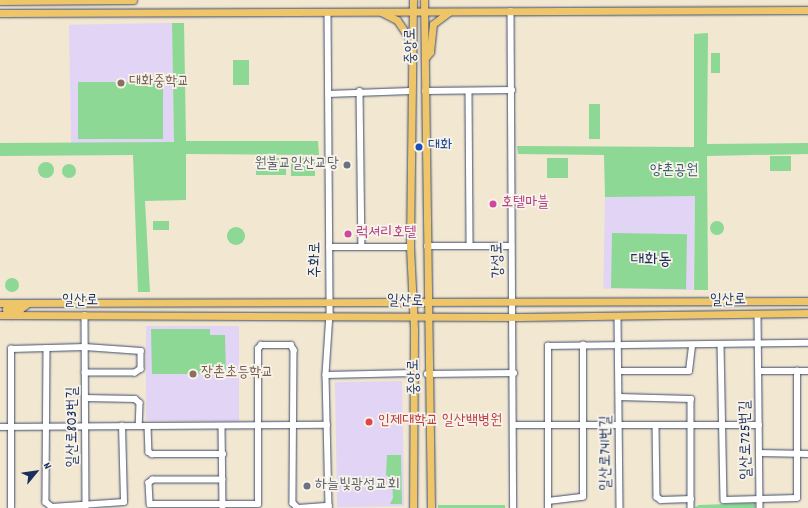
<!DOCTYPE html>
<html>
<head>
<meta charset="utf-8">
<style>
	body { margin:0 }
	#map { position:relative; width:808px; height:508px; overflow:hidden; background:#f2e7d0; font-family:Dekko,"Poor Story",sans-serif }
	div>[style] { position:absolute }
	.built>* { inset:0; background:#e1d4f4; transform-origin:0 0 }
	.green>* { inset:0; background:#8cd894; transform-origin:0 0 }
	.round { border-radius:50% }
	.roads { filter:drop-shadow(0 0 1px #3b4b6f) drop-shadow(0 0 1px #3b4b6f) }
	.minor>* { height:5.5px; margin:-2.75px; padding:0 2.75px; transform-origin:2.75px; border-radius:2.75px; background:#fff }
	.major>* { height:7px; margin:-3.5px; padding:0 3.5px; transform-origin:3.5px; border-radius:3.5px; background:#eec569 }
	.dots>* { width:11px; height:11px; translate:-50% -50%; box-sizing:border-box; border:2px solid #f7f3e8; border-radius:50% }
	span { translate:-50% -50%; white-space:nowrap; text-align:center; line-height:1.15; -webkit-text-stroke:3.5px #f7f3e8; paint-order:stroke }
	.street-label { font-size:15px; color:#1b2f5e }
	.education-label { font-size:15px; color:#785e54 }
	.left { translate:0 -50%; text-align:left }
	.transit-label { font-size:15px; color:#164399 }
	.worship-label { font-size:15px; color:#5b616d }
	.right { translate:-100% -50%; text-align:right }
	.park-label { font-size:15px; color:#37596c }
	.hotel-label { font-size:15px; color:#b23c85 }
	.health-label { font-size:15px; color:#be3a42 }
	.quarter-label { font-size:17px; color:#1b2f5e }
	.north { position:absolute; left:16px; top:452px; width:40px; height:40px; -webkit-text-stroke:3px #f7f3e8; paint-order:stroke; rotate:61deg; font-size:11px; font-weight:700; line-height:16px; text-align:center; color:#1b2f5e }
	.north::after { content:''; display:block; margin:auto; width:14px; height:18px; background:#1b2f5e; clip-path:polygon(50% 0,100% 100%,50% 72%,0 100%) }
</style>
</head>
<body>
<div id="map">
	<div class="built">
		<i style="left:172px;top:23px;width:119px;height:103px;rotate:89deg"></i>
		<i style="left:695px;top:196px;width:94px;height:90px;rotate:91deg"></i>
		<i style="left:146px;top:326px;width:93px;height:95px"></i>
		<i style="left:402px;top:381px;width:125px;height:67px;rotate:89deg"></i>
	</div>
	<div class="green">
		<i style="clip-path:polygon(172px 23px,184px 23px,186px 141px,318px 141px,319px 155px,186px 154px,186px 200px,145px 201px,150px 292px,138px 292px,133px 155px,0 156px,0 143px,174px 142px)"></i>
		<i style="clip-path:polygon(708px 33px,707px 144px,808px 143px,808px 154px,707px 156px,708px 290px,694px 290px,695px 196px,605px 197px,604px 155px,518px 154px,517px 146px,694px 147px,694px 34px)"></i>
		<i style="left:711px;top:53px;width:9px;height:20px"></i>
		<i style="left:233px;top:60px;width:16px;height:25px"></i>
		<i style="left:163px;top:82px;width:57px;height:85px;rotate:90deg"></i>
		<i style="left:589px;top:104px;width:11px;height:35px"></i>
		<i style="left:791px;top:156px;width:15px;height:21px;rotate:90deg"></i>
		<i style="left:256px;top:158px;width:30px;height:17px"></i>
		<i style="left:291px;top:158px;width:24px;height:18px"></i>
		<i style="left:547px;top:158px;width:21px;height:20px"></i>
		<i class="round" style="left:38px;top:162px;width:16px;height:16px"></i>
		<i class="round" style="left:62px;top:164px;width:14px;height:14px"></i>
		<i class="round" style="left:710px;top:221px;width:14px;height:14px"></i>
		<i style="left:169px;top:221px;width:9px;height:16px;rotate:90deg"></i>
		<i class="round" style="left:227px;top:227px;width:18px;height:18px"></i>
		<i style="left:612px;top:233px;width:75px;height:55px;rotate:1deg"></i>
		<i class="round" style="left:5px;top:278px;width:14px;height:14px"></i>
		<i style="clip-path:polygon(151px 329px,210px 329px,210px 335px,225px 335px,226px 374px,152px 374px)"></i>
		<i style="clip-path:polygon(387px 455px,401px 455px,402px 504px,390px 504px,393px 498px,392px 479px,386px 475px)"></i>
		<i style="clip-path:polygon(755px 503px,755px 508px,694px 508px,699px 505px)"></i>
		<i style="left:438px;top:505px;width:67px;height:3px"></i>
	</div>
	<div class="roads">
		<div class="minor">
			<i style="left:511px;top:11px;width:497px;rotate:89.7deg"></i>
			<i style="left:328px;top:12px;width:302px;rotate:89.6deg"></i>
			<i style="left:330px;top:314px;width:61px;rotate:93.8deg"></i>
			<i style="left:326px;top:375px;width:133px;rotate:88.7deg"></i>
			<i style="left:360px;top:91px;width:156px;rotate:89.3deg"></i>
			<i style="left:425px;top:91px;width:87px;rotate:-0.7deg"></i>
			<i style="left:469px;top:92px;width:154px;rotate:89.6deg"></i>
			<i style="left:328px;top:94px;width:82px;rotate:-2.1deg"></i>
			<i style="left:427px;top:246px;width:83px"></i>
			<i style="left:329px;top:247px;width:81px"></i>
			<i style="left:758px;top:314px;width:194px;rotate:89.4deg"></i>
			<i style="left:85px;top:315px;width:193px;rotate:89.7deg"></i>
			<i style="left:618px;top:316px;width:192px;rotate:89.4deg"></i>
			<i style="left:721px;top:344px;width:156px;rotate:88.9deg"></i>
			<i style="left:724px;top:500px;width:73px;rotate:-1.6deg"></i>
			<i style="left:797px;top:498px;width:127px;rotate:-90deg"></i>
			<i style="left:47px;top:348px;width:154px;rotate:90.4deg"></i>
			<i style="left:46px;top:502px;width:8px;rotate:40deg"></i>
			<i style="left:52px;top:507px;width:72px;rotate:-4deg"></i>
			<i style="left:124px;top:502px;width:76px;rotate:-91.5deg"></i>
			<i style="left:619px;top:371px;width:70px"></i>
			<i style="left:689px;top:371px;width:26px;rotate:-83deg"></i>
			<i style="left:759px;top:371px;width:49px"></i>
			<i style="left:427px;top:374px;width:87px;rotate:-0.7deg"></i>
			<i style="left:326px;top:375px;width:87px;rotate:-1.3deg"></i>
			<i style="left:619px;top:397px;width:72px;rotate:1.6deg"></i>
			<i style="left:691px;top:399px;width:109px;rotate:90deg"></i>
			<i style="left:85px;top:398px;width:50px;rotate:1.1deg"></i>
			<i style="left:135px;top:399px;width:6px;rotate:39deg"></i>
			<i style="left:140px;top:403px;width:23px;rotate:92deg"></i>
			<i style="left:514px;top:425px;width:245px"></i>
			<i style="left:656px;top:425px;width:72px;rotate:89.2deg"></i>
			<i style="left:657px;top:497px;width:5px;rotate:37deg"></i>
			<i style="left:661px;top:500px;width:30px;rotate:-2deg"></i>
			<i style="left:148px;top:426px;width:26px;rotate:88deg"></i>
			<i style="left:149px;top:452px;width:4px;rotate:34deg"></i>
			<i style="left:152px;top:454px;width:71px"></i>
			<i style="left:222px;top:426px;width:81px;rotate:89.3deg"></i>
			<i style="left:0;top:427px;width:327px;rotate:-0.4deg"></i>
			<i style="left:759px;top:453px;width:49px;rotate:1.2deg"></i>
			<i style="left:223px;top:480px;width:70px;rotate:180deg"></i>
			<i style="left:153px;top:480px;width:5px;rotate:143deg"></i>
			<i style="left:149px;top:483px;width:21px;rotate:87deg"></i>
			<i style="left:150px;top:504px;width:108px"></i>
			<i style="left:258px;top:504px;width:155px;rotate:-90deg"></i>
			<i style="left:258px;top:349px;width:5px;rotate:-53deg"></i>
			<i style="left:261px;top:345px;width:30px"></i>
			<i style="left:291px;top:345px;width:6px;rotate:59deg"></i>
			<i style="left:294px;top:350px;width:153px;rotate:90.4deg"></i>
			<i style="left:293px;top:503px;width:7px;rotate:45deg"></i>
			<i style="left:298px;top:508px;width:31px;rotate:-4deg"></i>
			<i style="left:548px;top:501px;width:35px;rotate:-7deg"></i>
			<i style="left:583px;top:497px;width:152px;rotate:-90deg"></i>
			<i style="left:11px;top:508px;width:159px;rotate:-90deg"></i>
			<i style="left:11px;top:349px;width:74px;rotate:-1.5deg"></i>
			<i style="left:85px;top:347px;width:56px;rotate:4.1deg"></i>
			<i style="left:141px;top:351px;width:18px;rotate:90deg"></i>
			<i style="left:141px;top:369px;width:7px;rotate:146deg"></i>
			<i style="left:135px;top:373px;width:50px;rotate:180deg"></i>
			<i style="left:548px;top:508px;width:162px;rotate:-90deg"></i>
			<i style="left:548px;top:346px;width:260px;rotate:-0.7deg"></i>
		</div>
		<div class="major">
			<i style="left:413px;top:0;width:247px;rotate:90.7deg"></i>
			<i style="left:410px;top:247px;width:83px;rotate:87.2deg"></i>
			<i style="left:414px;top:330px;width:178px;rotate:90.3deg"></i>
			<i style="left:424px;top:0;width:508px;rotate:89.21deg"></i>
			<i style="left:0;top:1px;width:133px;rotate:-0.4deg"></i>
			<i style="left:381px;top:12px;width:18px;rotate:27deg"></i>
			<i style="left:397px;top:20px;width:25px;rotate:56deg"></i>
			<i style="left:0;top:13px;width:808px;rotate:-0.21deg"></i>
			<i style="left:425px;top:58px;width:8px;rotate:-50deg"></i>
			<i style="left:430px;top:52px;width:28px;rotate:-84deg"></i>
			<i style="left:433px;top:24px;width:20px;rotate:-37deg"></i>
			<i style="left:0;top:303px;width:808px;rotate:-0.14deg"></i>
			<i style="left:0;top:315px;width:521px;rotate:0.22deg"></i>
			<i style="left:521px;top:317px;width:287px;rotate:-0.8deg"></i>
			<i style="left:11px;top:315px;width:8px;rotate:-130deg"></i>
			<i style="left:6px;top:309px;width:14px"></i>
			<i style="left:20px;top:309px;width:9px;rotate:-36deg"></i>
		</div>
	</div>
	<div class="dots">
		<i style="left:121px;top:83px;background:#8d6e63"></i>
		<i style="left:419px;top:147px;background:#1a4fb4"></i>
		<i style="left:347px;top:165px;background:#6b7280"></i>
		<i style="left:493px;top:204px;background:#d1479c"></i>
		<i style="left:348px;top:234px;background:#d1479c"></i>
		<i style="left:193px;top:374px;background:#8d6e63"></i>
		<i style="left:369px;top:422px;background:#e0444e"></i>
		<i style="left:307px;top:486px;background:#6b7280"></i>
	</div>
	<div class="street-label">
		<span style="left:412px;top:46px;rotate:-91deg">중앙로</span>
		<span style="left:317px;top:260px;rotate:-90deg">주화로</span>
		<span style="left:499px;top:260px;rotate:-92deg">강성로</span>
		<span style="left:728px;top:301px;rotate:-1deg">일산로</span>
		<span style="left:80px;top:302px">일산로</span>
		<span style="left:405px;top:302px;rotate:2deg">일산로</span>
		<span style="left:415px;top:377px;rotate:-91deg">중앙로</span>
		<span style="left:74px;top:427px;rotate:-90deg">일산로803번길</span>
		<span style="left:747px;top:440px;rotate:-91deg">일산로725번길</span>
		<span style="left:607px;top:453px;rotate:-90deg">일산로741번길</span>
	</div>
	<div class="education-label">
		<span class="left" style="left:129px;top:83px">대화중학교</span>
		<span class="left" style="left:201px;top:374px">장촌초등학교</span>
	</div>
	<div class="transit-label">
		<span class="left" style="left:428px;top:147px">대화</span>
	</div>
	<div class="worship-label">
		<span class="right" style="left:339px;top:165px">원불교일산교당</span>
		<span class="left" style="left:315px;top:486px">하늘빛광성교회</span>
	</div>
	<div class="park-label">
		<span style="left:674px;top:172px">양촌공원</span>
	</div>
	<div class="hotel-label">
		<span class="left" style="left:501px;top:204px">호텔마블</span>
		<span class="left" style="left:356px;top:234px">럭셔리호텔</span>
	</div>
	<div class="health-label">
		<span class="left" style="left:378px;top:422px">인제대학교 일산백병원</span>
	</div>
	<div class="quarter-label">
		<span style="left:651px;top:262px">대화동</span>
	</div>
	<div class="north">N</div>
</div>
</body>
</html>
